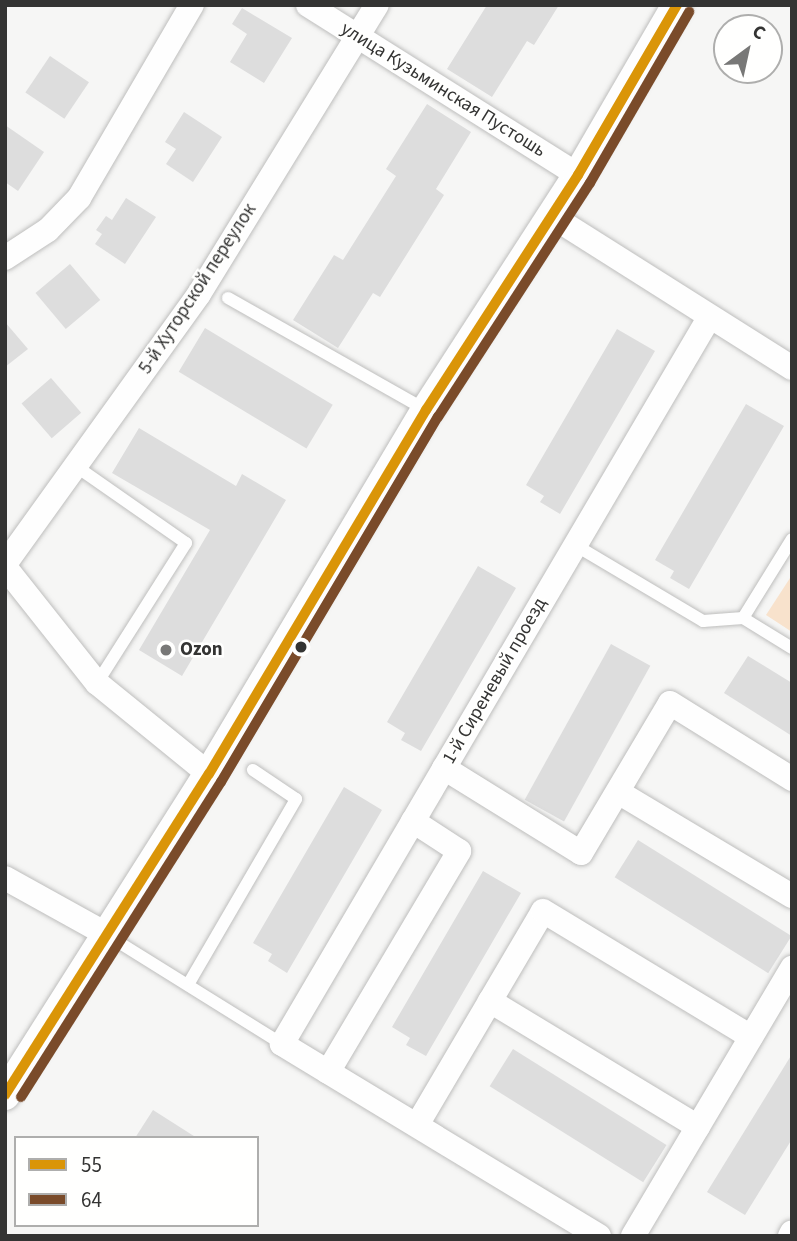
<!DOCTYPE html>
<html>
<head>
<meta charset="utf-8">
<style>
	body { margin:0 }
	#map { position:relative; width:797px; height:1241px; overflow:hidden; background:#f6f6f5; font-family:"Source Sans 3",sans-serif }
	div>[style] { position:absolute }
	.green>* { inset:0; background:#f8e2cc }
	.building>* { inset:0; background:#ddd; transform-origin:0 0 }
	.roads { filter:drop-shadow(0 0 2px #bebebd) drop-shadow(0 0 2px #bebebd) }
	.service>* { height:12px; margin:-6px; padding:0 6px; transform-origin:6px; border-radius:6px; background:#fefefe }
	.minor>* { height:24px; margin:-12px; padding:0 12px; transform-origin:12px; border-radius:12px; background:#fefefe }
	.tertiary>* { height:30px; margin:-15px; padding:0 15px; transform-origin:15px; border-radius:15px; background:#fefefe }
	.bus-1>* { height:10px; margin:-5px; padding:0 5px; transform-origin:5px; border-radius:5px; background:#da9508 }
	.bus-2>* { height:10px; margin:-5px; padding:0 5px; transform-origin:5px; border-radius:5px; background:#7a4b2a }
	.dots>* { width:19px; height:19px; translate:-50% -50%; box-sizing:border-box; border:4px solid #fffffe; border-radius:50% }
	span { translate:-50% -50%; white-space:nowrap; text-align:center; line-height:1.15; -webkit-text-stroke:5px #fffffe; paint-order:stroke }
	.street-label { font-size:19px; color:#343433 }
	.poi-label { font-size:19px; color:#343433; font-weight:700 }
	.left { translate:0 -50%; text-align:left }
	.frame { position:absolute; inset:0; border:7px solid #343433; pointer-events:none }
	.legend { position:absolute; left:14px; top:1136px; width:245px; height:91px; box-sizing:border-box; background:#fffffe; border:2px solid #aeaead; margin:0; padding:9px 12px; list-style:none; font-size:21px; color:#343433 }
	.legend li { display:flex; align-items:center; gap:14px; height:35px }
	.legend b { width:35px; border:2px solid #aeaead }
	.north { position:absolute; left:713px; top:14px; width:70px; height:70px; box-sizing:border-box; background:#fffffe; border:2px solid #aeaead; border-radius:50%; rotate:33deg; font-size:19px; font-weight:700; line-height:28px; text-align:center; color:#343433 }
	.north::after { content:''; display:block; margin:auto; width:24px; height:32px; background:#787877; clip-path:polygon(50% 0,100% 100%,50% 72%,0 100%) }
</style>
</head>
<body>
<div id="map">
	<div class="green">
		<i style="clip-path:polygon(792px 575px,792px 632px,766px 615px)"></i>
	</div>
	<div class="building">
		<i style="clip-path:polygon(487px 5px,559px 5px,534px 45px,527px 41px,492px 97px,447px 69px)"></i>
		<i style="clip-path:polygon(242px 8px,292px 38px,264px 83px,230px 62px,247px 34px,232px 24px)"></i>
		<i style="left:50px;top:56px;width:47px;height:44px;rotate:34deg"></i>
		<i style="clip-path:polygon(427px 104px,471px 132px,436px 189px,444px 195px,380px 297px,373px 293px,338px 348px,293px 320px,334px 255px,343px 260px,396px 176px,386px 169px)"></i>
		<i style="clip-path:polygon(184px 112px,222px 137px,193px 182px,166px 164px,176px 149px,165px 142px)"></i>
		<i style="clip-path:polygon(5px 125px,44px 152px,18px 191px,5px 182px)"></i>
		<i style="clip-path:polygon(126px 198px,156px 217px,125px 264px,95px 244px,102px 234px,96px 230px,106px 216px,112px 220px)"></i>
		<i style="left:70px;top:264px;width:47px;height:45px;rotate:50deg"></i>
		<i style="clip-path:polygon(5px 322px,28px 349px,5px 367px)"></i>
		<i style="left:205px;top:328px;width:149px;height:51px;rotate:31deg"></i>
		<i style="clip-path:polygon(617px 329px,655px 351px,560px 514px,540px 502px,544px 496px,526px 485px)"></i>
		<i style="left:51px;top:378px;width:46px;height:39px;rotate:49deg"></i>
		<i style="clip-path:polygon(746px 404px,784px 426px,689px 589px,670px 578px,674px 571px,655px 560px)"></i>
		<i style="clip-path:polygon(139px 428px,236px 486px,242px 474px,286px 500px,182px 676px,139px 650px,210px 530px,112px 473px)"></i>
		<i style="clip-path:polygon(478px 566px,516px 588px,421px 751px,401px 740px,405px 733px,387px 722px)"></i>
		<i style="left:611px;top:644px;width:45px;height:178px;rotate:29deg"></i>
		<i style="clip-path:polygon(748px 656px,792px 683px,792px 736px,724px 693px)"></i>
		<i style="clip-path:polygon(344px 787px,382px 810px,287px 973px,268px 961px,272px 954px,253px 943px)"></i>
		<i style="left:638px;top:840px;width:181px;height:44px;rotate:32deg"></i>
		<i style="clip-path:polygon(483px 871px,521px 893px,426px 1056px,406px 1045px,410px 1038px,392px 1027px)"></i>
		<i style="left:513px;top:1049px;width:181px;height:44px;rotate:32deg"></i>
		<i style="clip-path:polygon(792px 1054px,792px 1139px,745px 1215px,707px 1192px)"></i>
		<i style="clip-path:polygon(153px 1110px,197px 1138px,135px 1138px)"></i>
	</div>
	<div class="roads">
		<div class="service">
			<i style="left:228px;top:298px;width:227px;rotate:29.5deg"></i>
			<i style="left:77px;top:467px;width:133px;rotate:34.9deg"></i>
			<i style="left:186px;top:543px;width:166px;rotate:122.4deg"></i>
			<i style="left:792px;top:539px;width:93px;rotate:121.8deg"></i>
			<i style="left:743px;top:618px;width:57px;rotate:31.5deg"></i>
			<i style="left:575px;top:545px;width:149px;rotate:30.7deg"></i>
			<i style="left:703px;top:621px;width:40px;rotate:-4.3deg"></i>
			<i style="left:107px;top:935px;width:206px;rotate:31.9deg"></i>
			<i style="left:189px;top:983px;width:213px;rotate:-59.8deg"></i>
			<i style="left:296px;top:799px;width:52px;rotate:-146deg"></i>
		</div>
		<div class="minor">
			<i style="left:308px;top:5px;width:319px;rotate:32.2deg"></i>
			<i style="left:550px;top:215px;width:286px;rotate:32.3deg"></i>
			<i style="left:5px;top:258px;width:51px;rotate:-33.1deg"></i>
			<i style="left:48px;top:230px;width:45px;rotate:-45.9deg"></i>
			<i style="left:79px;top:198px;width:224px;rotate:-59.7deg"></i>
			<i style="left:5px;top:564px;width:332px;rotate:-54.3deg"></i>
			<i style="left:199px;top:294px;width:339px;rotate:-58.4deg"></i>
			<i style="left:5px;top:567px;width:148px;rotate:51.6deg"></i>
			<i style="left:97px;top:683px;width:144px;rotate:39.1deg"></i>
			<i style="left:444px;top:768px;width:161px;rotate:31.8deg"></i>
			<i style="left:581px;top:853px;width:174px;rotate:-59.3deg"></i>
			<i style="left:670px;top:703px;width:144px;rotate:31.9deg"></i>
			<i style="left:618px;top:792px;width:203px;rotate:30.9deg"></i>
			<i style="left:5px;top:878px;width:115px;rotate:29deg"></i>
			<i style="left:490px;top:1001px;width:243px;rotate:31.2deg"></i>
			<i style="left:328px;top:1072px;width:257px;rotate:-59.3deg"></i>
			<i style="left:459px;top:851px;width:55px;rotate:-146.9deg"></i>
			<i style="left:417px;top:1125px;width:248px;rotate:-59.5deg"></i>
			<i style="left:543px;top:911px;width:243px;rotate:31.2deg"></i>
			<i style="left:599px;top:1236px;width:371px;rotate:-148.8deg"></i>
			<i style="left:282px;top:1044px;width:842px;rotate:-59.54deg"></i>
			<i style="left:633px;top:1236px;width:312px;rotate:-59.3deg"></i>
			<i style="left:790px;top:1236px;width:4px;rotate:-63deg"></i>
		</div>
		<div class="tertiary">
			<i style="left:5px;top:1095px;width:380px;rotate:-57.6deg"></i>
			<i style="left:209px;top:774px;width:424px;rotate:-59.2deg"></i>
			<i style="left:426px;top:410px;width:280px;rotate:-57.1deg"></i>
			<i style="left:578px;top:175px;width:197px;rotate:-59.8deg"></i>
		</div>
	</div>
	<div class="bus-1">
		<i style="left:5px;top:1095px;width:380px;rotate:-57.6deg"></i>
		<i style="left:209px;top:774px;width:424px;rotate:-59.2deg"></i>
		<i style="left:426px;top:410px;width:280px;rotate:-57.1deg"></i>
		<i style="left:578px;top:175px;width:197px;rotate:-59.8deg"></i>
	</div>
	<div class="bus-2">
		<i style="left:21px;top:1097px;width:373px;rotate:-57.6deg"></i>
		<i style="left:221px;top:782px;width:425px;rotate:-59.3deg"></i>
		<i style="left:438px;top:417px;width:279px;rotate:-57deg"></i>
		<i style="left:590px;top:183px;width:198px;rotate:-59.9deg"></i>
	</div>
	<div class="dots">
		<i style="left:301px;top:647px;background:#343433"></i>
		<i style="left:166px;top:650px;background:#787877"></i>
	</div>
	<div class="street-label">
		<span style="left:443px;top:90px;rotate:32deg">улица Кузьминская Пустошь</span>
		<span style="left:198px;top:289px;rotate:-57deg">5-й Хуторской переулок</span>
		<span style="left:495px;top:681px;rotate:-60deg">1-й Сиреневый проезд</span>
	</div>
	<div class="poi-label">
		<span class="left" style="left:180px;top:650px">Ozon</span>
	</div>
	<div class="frame"></div>
	<ul class="legend">
	<li><b style="height:9px;background:#da9508"></b>55</li>
	<li><b style="height:9px;background:#7a4b2a"></b>64</li>
	</ul>
	<div class="north">С</div>
</div>
</body>
</html>
